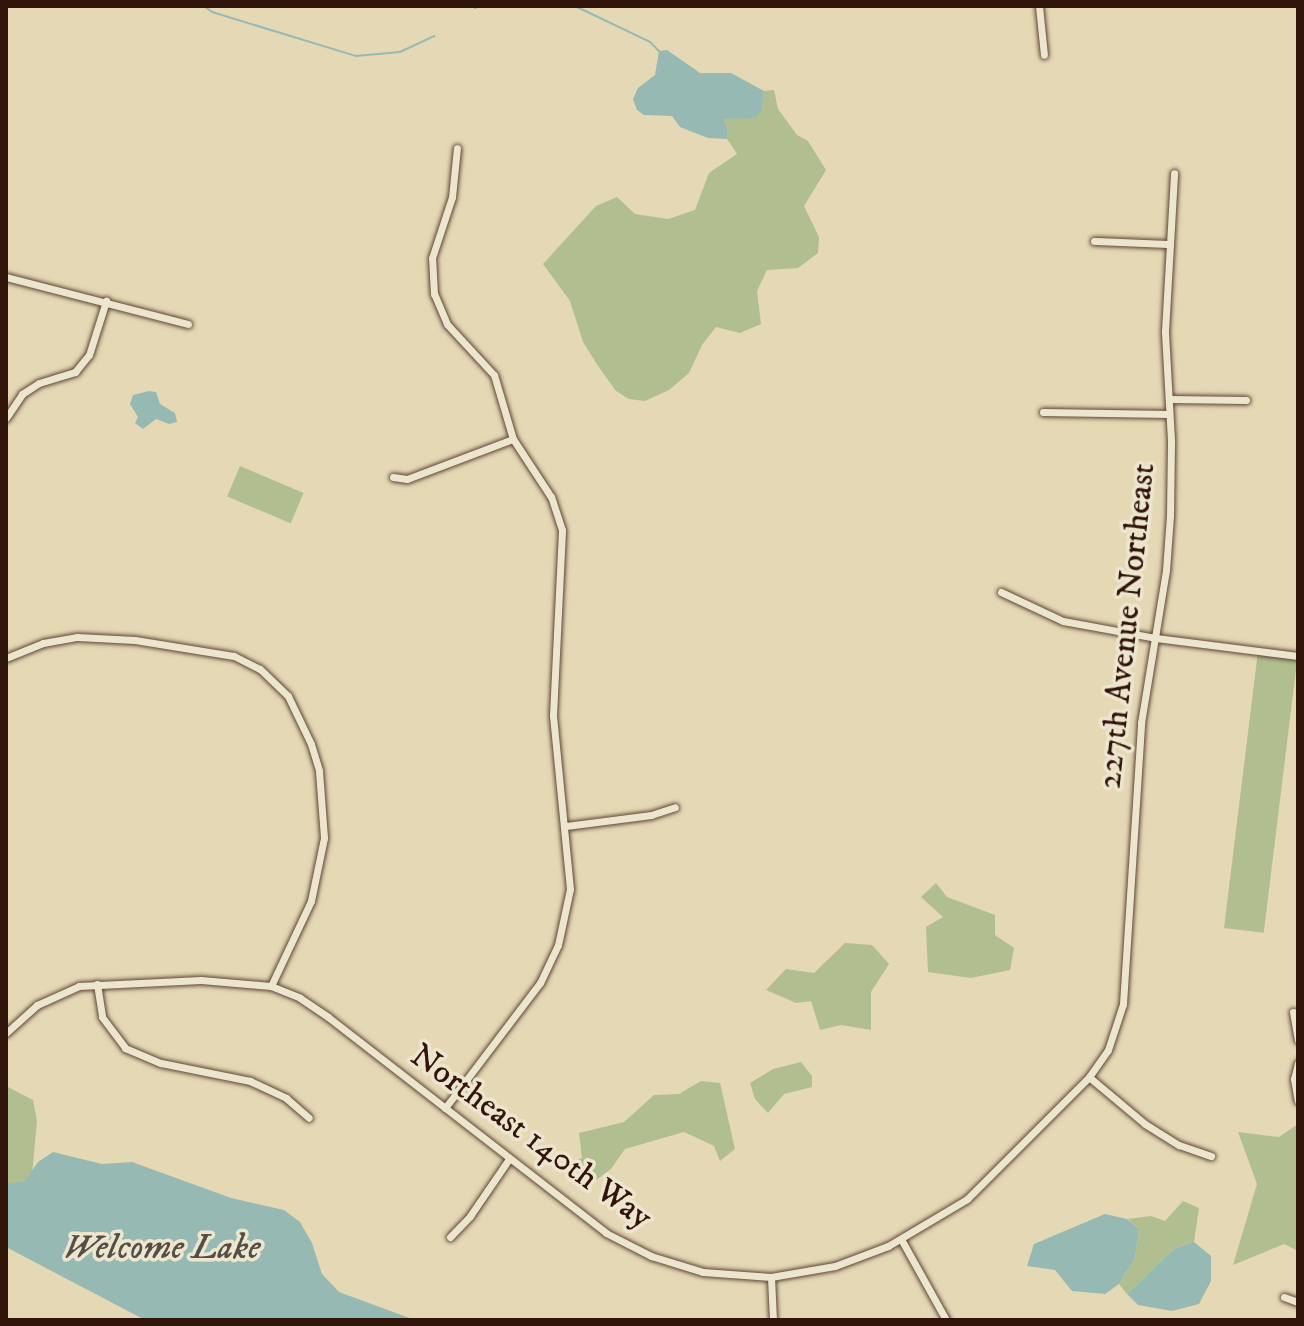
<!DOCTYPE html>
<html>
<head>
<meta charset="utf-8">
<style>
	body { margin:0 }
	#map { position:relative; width:1304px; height:1326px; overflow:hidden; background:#e4d8b5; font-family:"IM FELL DW Pica",serif }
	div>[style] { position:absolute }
	.green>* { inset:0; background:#b1bf90; transform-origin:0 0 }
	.water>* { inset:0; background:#97b9b4 }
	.stream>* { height:2px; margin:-1px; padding:0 1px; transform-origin:1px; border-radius:1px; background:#97b9b4 }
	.roads { filter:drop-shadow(0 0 2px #5e4635) drop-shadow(0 0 2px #5e4635) }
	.minor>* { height:7px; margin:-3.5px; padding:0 3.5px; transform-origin:3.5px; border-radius:3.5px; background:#ede6cf }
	span { translate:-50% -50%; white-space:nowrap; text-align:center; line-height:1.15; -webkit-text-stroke:7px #ede6cf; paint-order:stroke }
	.street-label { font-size:34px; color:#32150a }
	.water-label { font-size:36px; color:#554e46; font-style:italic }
	.frame { position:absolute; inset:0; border:8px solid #32150a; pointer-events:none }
</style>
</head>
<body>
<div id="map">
	<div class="green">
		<i style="clip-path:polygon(774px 90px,778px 109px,797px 135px,808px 141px,826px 170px,804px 206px,819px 237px,818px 253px,798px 268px,767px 270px,757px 291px,761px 324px,740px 333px,716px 327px,702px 345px,689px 373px,669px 390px,645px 401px,629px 399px,616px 391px,598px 366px,583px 342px,570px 301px,543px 264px,596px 206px,617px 197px,635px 214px,668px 219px,695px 210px,709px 173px,737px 154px,727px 139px,728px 130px,722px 119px,762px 110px,764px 91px)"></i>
		<i style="left:240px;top:466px;width:69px;height:33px;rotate:23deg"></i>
		<i style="left:1258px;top:651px;width:40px;height:279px;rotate:7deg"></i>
		<i style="clip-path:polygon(936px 883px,947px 897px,995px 915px,995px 935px,1014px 948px,1010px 970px,971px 978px,928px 972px,926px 927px,943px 917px,921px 897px)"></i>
		<i style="clip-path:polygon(845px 943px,872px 945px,889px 964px,871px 992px,871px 1030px,841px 1025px,820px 1030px,811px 1001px,796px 1003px,766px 990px,786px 969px,814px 973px)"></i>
		<i style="clip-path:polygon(801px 1062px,812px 1076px,812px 1087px,784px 1094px,768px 1113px,755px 1099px,750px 1083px,773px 1069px)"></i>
		<i style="clip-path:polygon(701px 1081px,720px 1083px,735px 1149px,720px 1161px,714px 1146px,684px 1132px,625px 1149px,611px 1169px,592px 1183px,567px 1164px,582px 1158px,579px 1133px,624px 1122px,654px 1095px,679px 1094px)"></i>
		<i style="clip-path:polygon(6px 1086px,33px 1100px,37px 1121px,32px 1175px,25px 1181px,11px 1184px,6px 1184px)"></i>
		<i style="clip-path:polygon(1298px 1124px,1298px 1251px,1284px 1244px,1233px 1265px,1257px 1184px,1238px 1132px,1279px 1137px)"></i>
		<i style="clip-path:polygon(1183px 1201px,1199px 1208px,1194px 1242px,1175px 1248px,1127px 1294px,1119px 1284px,1135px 1258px,1139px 1229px,1128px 1219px,1151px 1216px,1165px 1221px)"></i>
	</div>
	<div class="water">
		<i style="clip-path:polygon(667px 50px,700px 73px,731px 73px,764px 91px,762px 110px,755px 118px,723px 119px,728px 130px,727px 139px,708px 138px,680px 127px,672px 116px,644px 115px,637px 110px,633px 99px,638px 88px,655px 75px,659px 51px)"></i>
		<i style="clip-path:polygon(149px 391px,156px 392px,160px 404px,175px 413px,177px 422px,169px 424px,156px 419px,143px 429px,135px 423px,138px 417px,130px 404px,133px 395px)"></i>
		<i style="clip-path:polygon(53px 1152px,102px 1164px,132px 1162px,231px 1198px,284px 1210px,300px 1222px,312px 1243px,322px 1274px,339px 1292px,415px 1320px,145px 1320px,6px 1247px,6px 1184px,25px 1181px,38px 1162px)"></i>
		<i style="clip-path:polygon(1105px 1214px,1127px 1219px,1139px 1229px,1135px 1258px,1119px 1284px,1105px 1294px,1072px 1291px,1055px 1270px,1027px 1266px,1034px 1244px)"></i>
		<i style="clip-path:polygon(1194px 1242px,1211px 1256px,1211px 1281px,1199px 1304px,1172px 1311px,1138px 1305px,1127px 1294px,1175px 1248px)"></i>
	</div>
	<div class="stream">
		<i style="left:204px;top:6px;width:10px;rotate:37deg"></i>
		<i style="left:212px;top:12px;width:151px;rotate:17deg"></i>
		<i style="left:356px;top:56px;width:44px;rotate:-5.2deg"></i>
		<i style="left:400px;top:52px;width:38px;rotate:-25deg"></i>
		<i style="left:575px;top:6px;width:83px;rotate:25.6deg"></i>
		<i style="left:650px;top:42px;width:13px;rotate:45deg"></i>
		<i style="left:475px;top:8px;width:4px;rotate:-27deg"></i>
	</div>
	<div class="roads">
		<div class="minor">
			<i style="left:1039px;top:6px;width:49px;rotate:84.2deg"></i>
			<i style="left:1094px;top:241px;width:76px;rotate:2.3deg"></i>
			<i style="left:6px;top:277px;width:188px;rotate:14.5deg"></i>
			<i style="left:1169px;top:399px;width:77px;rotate:0.7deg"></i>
			<i style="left:1043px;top:412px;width:126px;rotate:0.9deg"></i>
			<i style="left:6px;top:418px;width:29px;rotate:-56deg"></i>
			<i style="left:22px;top:394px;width:20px;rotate:-33deg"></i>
			<i style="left:39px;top:383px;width:38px;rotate:-17deg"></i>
			<i style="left:75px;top:372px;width:22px;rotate:-51deg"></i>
			<i style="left:89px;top:355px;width:57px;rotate:-72.5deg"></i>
			<i style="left:393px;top:477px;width:14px;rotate:8deg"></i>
			<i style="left:407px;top:479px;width:113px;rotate:-20.7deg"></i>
			<i style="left:1001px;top:592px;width:68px;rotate:25.1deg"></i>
			<i style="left:1063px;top:621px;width:95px;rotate:10.4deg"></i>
			<i style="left:1156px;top:638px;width:143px;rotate:7.2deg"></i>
			<i style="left:6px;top:658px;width:40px;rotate:-22deg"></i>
			<i style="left:43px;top:643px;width:35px;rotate:-10deg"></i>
			<i style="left:77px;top:637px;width:58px;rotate:3deg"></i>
			<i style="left:135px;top:640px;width:100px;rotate:9.2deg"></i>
			<i style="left:234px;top:656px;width:29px;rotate:27deg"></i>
			<i style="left:260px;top:669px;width:39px;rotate:44deg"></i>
			<i style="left:288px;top:696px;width:53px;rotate:64.4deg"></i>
			<i style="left:311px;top:744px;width:28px;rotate:73deg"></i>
			<i style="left:319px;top:771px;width:67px;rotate:85.7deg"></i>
			<i style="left:324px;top:838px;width:64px;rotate:101.7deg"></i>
			<i style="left:311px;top:901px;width:94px;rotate:115.2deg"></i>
			<i style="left:566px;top:826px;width:86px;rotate:-7.4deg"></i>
			<i style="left:651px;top:815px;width:25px;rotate:-18deg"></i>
			<i style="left:97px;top:984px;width:33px;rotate:81deg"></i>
			<i style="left:102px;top:1017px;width:39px;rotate:53deg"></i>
			<i style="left:125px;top:1048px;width:39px;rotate:23deg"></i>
			<i style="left:161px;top:1063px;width:91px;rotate:11.4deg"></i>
			<i style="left:250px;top:1081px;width:40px;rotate:25deg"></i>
			<i style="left:286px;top:1098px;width:30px;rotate:41deg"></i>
			<i style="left:1293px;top:1012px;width:28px;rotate:80deg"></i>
			<i style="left:6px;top:1033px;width:42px;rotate:-42.1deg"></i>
			<i style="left:37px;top:1005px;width:46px;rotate:-24.3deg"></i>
			<i style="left:79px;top:986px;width:122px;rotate:-2.8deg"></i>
			<i style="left:201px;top:980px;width:70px;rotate:4.9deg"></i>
			<i style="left:271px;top:986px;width:31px;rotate:22deg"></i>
			<i style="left:300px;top:998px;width:34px;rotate:34deg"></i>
			<i style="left:328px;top:1017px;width:352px;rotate:37.8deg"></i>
			<i style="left:606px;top:1233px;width:51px;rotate:27.1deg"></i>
			<i style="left:651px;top:1256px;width:54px;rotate:17.1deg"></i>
			<i style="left:703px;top:1272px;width:68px;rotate:4.2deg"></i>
			<i style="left:771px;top:1277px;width:65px;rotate:-9.8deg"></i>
			<i style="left:835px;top:1266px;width:57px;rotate:-20.7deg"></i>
			<i style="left:888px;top:1246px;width:92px;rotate:-30.7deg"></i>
			<i style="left:967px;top:1199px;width:173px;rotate:-45deg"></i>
			<i style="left:1089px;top:1077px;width:33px;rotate:-55deg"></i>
			<i style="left:1108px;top:1050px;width:48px;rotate:-71.9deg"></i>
			<i style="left:1123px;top:1004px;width:282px;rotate:-86.3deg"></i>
			<i style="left:1141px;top:723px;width:155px;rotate:-80.7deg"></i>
			<i style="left:1166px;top:570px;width:55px;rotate:-85.8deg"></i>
			<i style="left:1170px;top:515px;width:75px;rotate:-89.2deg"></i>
			<i style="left:1171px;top:440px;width:109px;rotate:-93.2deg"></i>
			<i style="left:1165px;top:331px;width:158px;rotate:-86.7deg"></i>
			<i style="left:1298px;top:1063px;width:16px;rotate:104deg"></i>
			<i style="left:1294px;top:1079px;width:22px;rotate:80deg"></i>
			<i style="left:1089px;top:1077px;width:73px;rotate:40deg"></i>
			<i style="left:1145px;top:1124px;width:40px;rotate:32deg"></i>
			<i style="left:1179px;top:1145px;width:34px;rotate:19deg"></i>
			<i style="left:445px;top:1108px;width:157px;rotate:-52.8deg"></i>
			<i style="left:540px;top:983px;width:42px;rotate:-64.7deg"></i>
			<i style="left:558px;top:945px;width:57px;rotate:-77.9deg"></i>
			<i style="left:570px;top:889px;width:175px;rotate:-95.6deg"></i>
			<i style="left:553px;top:715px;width:185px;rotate:-87.2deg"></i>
			<i style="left:562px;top:530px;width:35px;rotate:-108deg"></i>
			<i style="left:551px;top:497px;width:69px;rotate:-123.2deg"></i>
			<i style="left:513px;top:439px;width:67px;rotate:-106.5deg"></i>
			<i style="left:494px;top:375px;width:69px;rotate:-132.7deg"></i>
			<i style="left:447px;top:324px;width:33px;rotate:-113deg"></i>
			<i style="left:434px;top:294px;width:36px;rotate:-93deg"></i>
			<i style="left:432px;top:258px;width:64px;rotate:-71.8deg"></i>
			<i style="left:452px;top:197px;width:49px;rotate:-84.2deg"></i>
			<i style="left:450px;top:1237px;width:29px;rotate:-46deg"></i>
			<i style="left:470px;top:1216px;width:69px;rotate:-55.6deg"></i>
			<i style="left:901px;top:1239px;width:93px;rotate:60.9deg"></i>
			<i style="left:771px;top:1277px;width:43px;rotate:87.3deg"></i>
			<i style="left:1284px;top:1297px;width:15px;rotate:20deg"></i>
		</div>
	</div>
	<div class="street-label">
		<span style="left:1127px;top:626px;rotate:-84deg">227th Avenue Northeast</span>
		<span style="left:531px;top:1137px;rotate:36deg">Northeast 140th Way</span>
	</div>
	<div class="water-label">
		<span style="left:162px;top:1248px">Welcome Lake</span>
	</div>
	<div class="frame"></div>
</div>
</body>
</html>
